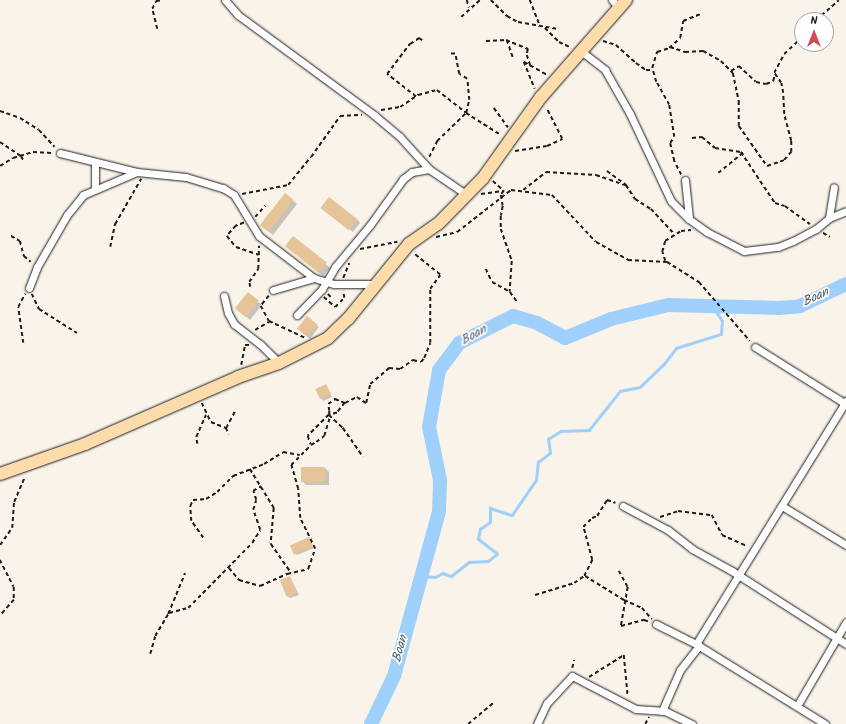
<!DOCTYPE html>
<html>
<head>
<meta charset="utf-8">
<style>
	body { margin:0 }
	#map { position:relative; width:846px; height:724px; overflow:hidden; background:#faf3ea; font-family:Kalam,sans-serif }
	div>[style] { position:absolute }
	.shadow>* { inset:0; background:#0003 }
	.stream>* { height:2.5px; margin:-1.25px; padding:0 1.25px; transform-origin:1.25px; border-radius:1.25px; background:#9ed0fb }
	.river>* { height:14px; margin:-7px; padding:0 7px; transform-origin:7px; border-radius:7px; background:#9ed0fb }
	.building>* { inset:0; background:#e6c498; transform-origin:0 0 }
	.path>* { height:1.5px; margin-top:-0.75px; transform-origin:0; background:repeating-linear-gradient(90deg,#1c1c1c 0 4px,transparent 0 7px) }
	.roads { filter:drop-shadow(0 0 1px #1c1c1c) drop-shadow(0 0 1px #1c1c1c) }
	.minor>* { height:7px; margin:-3.5px; padding:0 3.5px; transform-origin:3.5px; border-radius:3.5px; background:#fff }
	.primary>* { height:12px; margin:-6px; padding:0 6px; transform-origin:6px; border-radius:6px; background:#fddcac }
	span { translate:-50% -50%; white-space:nowrap; text-align:center; line-height:1.15; -webkit-text-stroke:3.5px #fff; paint-order:stroke }
	.water-label { font-size:13px; color:#4a5b6a; font-style:italic }
	.north { position:absolute; left:794px; top:12px; width:40px; height:40px; box-sizing:border-box; background:#fff; border:1px solid #a4a4a4; border-radius:50%; rotate:0deg; font-size:11px; font-weight:700; line-height:16px; text-align:center; color:#1c1c1c }
	.north::after { content:''; display:block; margin:auto; width:14px; height:18px; background:#d1495b; clip-path:polygon(50% 0,100% 100%,50% 72%,0 100%) }
</style>
</head>
<body>
<div id="map">
	<div class="shadow">
		<i style="clip-path:polygon(285px 194px,297px 204px,273px 235px,264px 228px)"></i>
		<i style="clip-path:polygon(325px 211px,357px 219px,360px 223px,353px 232px)"></i>
		<i style="clip-path:polygon(293px 237px,330px 268px,323px 276px,289px 249px)"></i>
		<i style="clip-path:polygon(258px 302px,262px 305px,250px 320px,239px 311px)"></i>
		<i style="clip-path:polygon(308px 318px,319px 327px,310px 339px,300px 331px)"></i>
		<i style="clip-path:polygon(325px 385px,332px 397px,323px 401px,316px 389px)"></i>
		<i style="clip-path:polygon(325px 468px,329px 472px,329px 485px,306px 485px,302px 481px)"></i>
		<i style="clip-path:polygon(309px 538px,314px 548px,297px 555px,294px 553px)"></i>
		<i style="clip-path:polygon(290px 577px,299px 595px,290px 598px,287px 596px)"></i>
	</div>
	<div class="stream">
		<i style="left:421px;top:576px;width:14px;rotate:4deg"></i>
		<i style="left:435px;top:577px;width:9px;rotate:-27deg"></i>
		<i style="left:443px;top:573px;width:9px;rotate:21deg"></i>
		<i style="left:451px;top:576px;width:23px;rotate:-38deg"></i>
		<i style="left:469px;top:562px;width:19px;rotate:-3deg"></i>
		<i style="left:488px;top:561px;width:11px;rotate:-38deg"></i>
		<i style="left:497px;top:554px;width:24px;rotate:-142deg"></i>
		<i style="left:478px;top:539px;width:10px;rotate:-79deg"></i>
		<i style="left:480px;top:529px;width:12px;rotate:-35deg"></i>
		<i style="left:490px;top:522px;width:14px;rotate:-90deg"></i>
		<i style="left:490px;top:508px;width:23px;rotate:18deg"></i>
		<i style="left:512px;top:515px;width:42px;rotate:-55.6deg"></i>
		<i style="left:536px;top:480px;width:18px;rotate:-84deg"></i>
		<i style="left:538px;top:462px;width:15px;rotate:-37deg"></i>
		<i style="left:550px;top:453px;width:14px;rotate:-98deg"></i>
		<i style="left:548px;top:439px;width:15px;rotate:-32deg"></i>
		<i style="left:561px;top:431px;width:28px;rotate:-2deg"></i>
		<i style="left:589px;top:430px;width:50px;rotate:-51.5deg"></i>
		<i style="left:620px;top:391px;width:20px;rotate:-11deg"></i>
		<i style="left:640px;top:387px;width:33px;rotate:-44deg"></i>
		<i style="left:664px;top:364px;width:20px;rotate:-53deg"></i>
		<i style="left:676px;top:348px;width:47px;rotate:-17.3deg"></i>
		<i style="left:721px;top:334px;width:13px;rotate:-86deg"></i>
		<i style="left:722px;top:321px;width:18px;rotate:-124deg"></i>
	</div>
	<div class="river">
		<i style="left:371px;top:724px;width:53px;rotate:-64.4deg"></i>
		<i style="left:394px;top:676px;width:171px;rotate:-74.7deg"></i>
		<i style="left:439px;top:511px;width:31px;rotate:-88deg"></i>
		<i style="left:440px;top:480px;width:54px;rotate:-101.7deg"></i>
		<i style="left:429px;top:427px;width:58px;rotate:-80deg"></i>
		<i style="left:439px;top:370px;width:34px;rotate:-53deg"></i>
		<i style="left:459px;top:343px;width:60px;rotate:-26.6deg"></i>
		<i style="left:513px;top:316px;width:25px;rotate:16deg"></i>
		<i style="left:537px;top:323px;width:32px;rotate:28deg"></i>
		<i style="left:565px;top:338px;width:50px;rotate:-22.4deg"></i>
		<i style="left:611px;top:319px;width:59px;rotate:-13.8deg"></i>
		<i style="left:668px;top:305px;width:111px;rotate:1.5deg"></i>
		<i style="left:779px;top:308px;width:21px;rotate:-5deg"></i>
		<i style="left:800px;top:306px;width:51px;rotate:-25.6deg"></i>
	</div>
	<div class="building">
		<i style="left:285px;top:193px;width:11px;height:41px;rotate:38deg"></i>
		<i style="left:329px;top:197px;width:36px;height:14px;rotate:38deg"></i>
		<i style="left:293px;top:236px;width:43px;height:13px;rotate:38deg"></i>
		<i style="left:248px;top:292px;width:14px;height:21px;rotate:39deg"></i>
		<i style="left:307px;top:316px;width:13px;height:16px;rotate:39deg"></i>
		<i style="left:326px;top:384px;width:11px;height:12px;rotate:63deg"></i>
		<i style="left:301px;top:467px;width:24px;height:15px"></i>
		<i style="left:309px;top:537px;width:10px;height:21px;rotate:66deg"></i>
		<i style="left:290px;top:576px;width:18px;height:11px;rotate:68deg"></i>
	</div>
	<div class="path">
		<i style="left:467px;top:0;width:8px;rotate:76deg"></i>
		<i style="left:491px;top:0;width:23px;rotate:45deg"></i>
		<i style="left:507px;top:16px;width:13px;rotate:29deg"></i>
		<i style="left:518px;top:22px;width:39px;rotate:10deg"></i>
		<i style="left:530px;top:0;width:28px;rotate:69deg"></i>
		<i style="left:461px;top:17px;width:25px;rotate:-42deg"></i>
		<i style="left:816px;top:20px;width:30px;rotate:-41deg"></i>
		<i style="left:545px;top:28px;width:20px;rotate:45deg"></i>
		<i style="left:559px;top:42px;width:14px;rotate:25deg"></i>
		<i style="left:157px;top:29px;width:21px;rotate:-104deg"></i>
		<i style="left:152px;top:9px;width:9px;rotate:-63deg"></i>
		<i style="left:156px;top:1px;width:7px;rotate:-8deg"></i>
		<i style="left:507px;top:40px;width:18px;rotate:71deg"></i>
		<i style="left:486px;top:41px;width:20px;rotate:-3deg"></i>
		<i style="left:506px;top:40px;width:24px;rotate:22deg"></i>
		<i style="left:528px;top:49px;width:6px;rotate:99deg"></i>
		<i style="left:527px;top:55px;width:13px;rotate:72deg"></i>
		<i style="left:603px;top:41px;width:14px;rotate:17deg"></i>
		<i style="left:616px;top:45px;width:27px;rotate:42deg"></i>
		<i style="left:636px;top:63px;width:12px;rotate:35deg"></i>
		<i style="left:646px;top:70px;width:6px"></i>
		<i style="left:670px;top:47px;width:16px;rotate:18deg"></i>
		<i style="left:685px;top:52px;width:18px;rotate:-3deg"></i>
		<i style="left:703px;top:51px;width:21px;rotate:29deg"></i>
		<i style="left:721px;top:61px;width:17px;rotate:45deg"></i>
		<i style="left:733px;top:73px;width:29px;rotate:78deg"></i>
		<i style="left:739px;top:101px;width:25px;rotate:90deg"></i>
		<i style="left:739px;top:126px;width:49px;rotate:55deg"></i>
		<i style="left:767px;top:166px;width:18px;rotate:-19deg"></i>
		<i style="left:784px;top:160px;width:11px;rotate:-49deg"></i>
		<i style="left:791px;top:152px;width:11px;rotate:-90deg"></i>
		<i style="left:791px;top:141px;width:28px;rotate:-105deg"></i>
		<i style="left:784px;top:114px;width:21px;rotate:-93deg"></i>
		<i style="left:783px;top:93px;width:10px;rotate:-101deg"></i>
		<i style="left:781px;top:83px;width:12px;rotate:-125deg"></i>
		<i style="left:774px;top:73px;width:21px;rotate:-62deg"></i>
		<i style="left:784px;top:54px;width:25px;rotate:-43deg"></i>
		<i style="left:524px;top:62px;width:29px;rotate:68deg"></i>
		<i style="left:524px;top:62px;width:26px;rotate:29deg"></i>
		<i style="left:731px;top:71px;width:9px;rotate:-32deg"></i>
		<i style="left:739px;top:66px;width:23px;rotate:43deg"></i>
		<i style="left:756px;top:82px;width:10px;rotate:11deg"></i>
		<i style="left:766px;top:84px;width:8px;rotate:-23deg"></i>
		<i style="left:773px;top:81px;width:7px;rotate:-74deg"></i>
		<i style="left:416px;top:97px;width:37px;rotate:-142deg"></i>
		<i style="left:387px;top:74px;width:38px;rotate:-53deg"></i>
		<i style="left:410px;top:44px;width:11px;rotate:-34deg"></i>
		<i style="left:419px;top:38px;width:4px;rotate:34deg"></i>
		<i style="left:494px;top:108px;width:24px;rotate:54deg"></i>
		<i style="left:381px;top:110px;width:19px;rotate:-9deg"></i>
		<i style="left:400px;top:107px;width:22px;rotate:-34deg"></i>
		<i style="left:418px;top:95px;width:20px;rotate:-15deg"></i>
		<i style="left:437px;top:90px;width:37px;rotate:38deg"></i>
		<i style="left:466px;top:113px;width:41px;rotate:32.2deg"></i>
		<i style="left:0;top:111px;width:21px;rotate:19deg"></i>
		<i style="left:20px;top:118px;width:22px;rotate:32deg"></i>
		<i style="left:39px;top:130px;width:23px;rotate:47deg"></i>
		<i style="left:692px;top:138px;width:10px;rotate:-6deg"></i>
		<i style="left:702px;top:137px;width:17px;rotate:40deg"></i>
		<i style="left:715px;top:148px;width:26px;rotate:9deg"></i>
		<i style="left:741px;top:152px;width:61px;rotate:56.3deg"></i>
		<i style="left:775px;top:203px;width:10px;rotate:17deg"></i>
		<i style="left:785px;top:206px;width:31px;rotate:36deg"></i>
		<i style="left:0;top:142px;width:25px;rotate:34deg"></i>
		<i style="left:21px;top:156px;width:6px;rotate:59deg"></i>
		<i style="left:515px;top:151px;width:32px;rotate:-9deg"></i>
		<i style="left:547px;top:146px;width:17px;rotate:-25deg"></i>
		<i style="left:562px;top:139px;width:35px;rotate:-117deg"></i>
		<i style="left:429px;top:157px;width:18px;rotate:-63deg"></i>
		<i style="left:437px;top:141px;width:40px;rotate:-44deg"></i>
		<i style="left:466px;top:113px;width:13px;rotate:-77deg"></i>
		<i style="left:469px;top:100px;width:21px;rotate:-95deg"></i>
		<i style="left:467px;top:79px;width:9px;rotate:-148deg"></i>
		<i style="left:459px;top:74px;width:20px;rotate:-101deg"></i>
		<i style="left:455px;top:54px;width:7px;rotate:180deg"></i>
		<i style="left:0;top:166px;width:15px;rotate:-32deg"></i>
		<i style="left:13px;top:158px;width:21px;rotate:-17deg"></i>
		<i style="left:33px;top:152px;width:19px;rotate:3deg"></i>
		<i style="left:607px;top:171px;width:24px;rotate:36deg"></i>
		<i style="left:626px;top:185px;width:17px;rotate:57deg"></i>
		<i style="left:635px;top:199px;width:19px;rotate:32deg"></i>
		<i style="left:651px;top:209px;width:35px;rotate:47deg"></i>
		<i style="left:718px;top:173px;width:32px;rotate:-39deg"></i>
		<i style="left:681px;top:175px;width:16px;rotate:-117deg"></i>
		<i style="left:674px;top:161px;width:18px;rotate:-103deg"></i>
		<i style="left:670px;top:143px;width:7px;rotate:-56deg"></i>
		<i style="left:674px;top:137px;width:32px;rotate:-99deg"></i>
		<i style="left:669px;top:105px;width:26px;rotate:-119deg"></i>
		<i style="left:656px;top:82px;width:15px;rotate:-106deg"></i>
		<i style="left:652px;top:68px;width:17px;rotate:-73deg"></i>
		<i style="left:657px;top:52px;width:13px;rotate:-18deg"></i>
		<i style="left:669px;top:48px;width:15px;rotate:-42deg"></i>
		<i style="left:680px;top:38px;width:17px;rotate:-80deg"></i>
		<i style="left:683px;top:21px;width:18px;rotate:-22deg"></i>
		<i style="left:493px;top:181px;width:15px;rotate:42deg"></i>
		<i style="left:504px;top:191px;width:5px;rotate:127deg"></i>
		<i style="left:501px;top:195px;width:11px;rotate:80deg"></i>
		<i style="left:503px;top:206px;width:10px;rotate:101deg"></i>
		<i style="left:501px;top:216px;width:13px;rotate:90deg"></i>
		<i style="left:501px;top:229px;width:34px;rotate:71deg"></i>
		<i style="left:512px;top:261px;width:31px;rotate:94deg"></i>
		<i style="left:523px;top:190px;width:29px;rotate:-38deg"></i>
		<i style="left:546px;top:172px;width:50px;rotate:3.4deg"></i>
		<i style="left:596px;top:175px;width:31px;rotate:19deg"></i>
		<i style="left:242px;top:194px;width:47px;rotate:-11.1deg"></i>
		<i style="left:288px;top:185px;width:36px;rotate:-51deg"></i>
		<i style="left:311px;top:157px;width:50px;rotate:-54.7deg"></i>
		<i style="left:340px;top:116px;width:22px;rotate:-3deg"></i>
		<i style="left:481px;top:194px;width:22px;rotate:-8deg"></i>
		<i style="left:255px;top:217px;width:15px;rotate:-48deg"></i>
		<i style="left:244px;top:223px;width:9px;rotate:159deg"></i>
		<i style="left:236px;top:226px;width:13px;rotate:132deg"></i>
		<i style="left:227px;top:236px;width:14px;rotate:51deg"></i>
		<i style="left:236px;top:247px;width:24px;rotate:19deg"></i>
		<i style="left:823px;top:233px;width:8px;rotate:30deg"></i>
		<i style="left:11px;top:236px;width:10px;rotate:29deg"></i>
		<i style="left:20px;top:241px;width:16px;rotate:75deg"></i>
		<i style="left:24px;top:256px;width:9px;rotate:41deg"></i>
		<i style="left:436px;top:237px;width:22px;rotate:-13deg"></i>
		<i style="left:457px;top:232px;width:68px;rotate:-37.9deg"></i>
		<i style="left:511px;top:190px;width:41px;rotate:7deg"></i>
		<i style="left:552px;top:195px;width:64px;rotate:46.9deg"></i>
		<i style="left:596px;top:242px;width:37px;rotate:29deg"></i>
		<i style="left:628px;top:260px;width:39px;rotate:3deg"></i>
		<i style="left:667px;top:262px;width:38px;rotate:32deg"></i>
		<i style="left:699px;top:282px;width:78px;rotate:49.2deg"></i>
		<i style="left:110px;top:247px;width:24px;rotate:-78deg"></i>
		<i style="left:115px;top:224px;width:52px;rotate:-60deg"></i>
		<i style="left:360px;top:249px;width:38px;rotate:-11deg"></i>
		<i style="left:665px;top:261px;width:9px;rotate:-108deg"></i>
		<i style="left:662px;top:252px;width:11px;rotate:-75deg"></i>
		<i style="left:665px;top:241px;width:19px;rotate:-32deg"></i>
		<i style="left:681px;top:231px;width:10px;rotate:-6deg"></i>
		<i style="left:486px;top:269px;width:14px;rotate:65deg"></i>
		<i style="left:492px;top:282px;width:21px;rotate:29deg"></i>
		<i style="left:510px;top:292px;width:14px;rotate:54deg"></i>
		<i style="left:343px;top:278px;width:16px;rotate:-68deg"></i>
		<i style="left:250px;top:287px;width:5px;rotate:-101deg"></i>
		<i style="left:249px;top:282px;width:16px;rotate:-55deg"></i>
		<i style="left:258px;top:269px;width:23px;rotate:-88deg"></i>
		<i style="left:32px;top:294px;width:17px;rotate:65deg"></i>
		<i style="left:39px;top:309px;width:45px;rotate:32.3deg"></i>
		<i style="left:328px;top:294px;width:6px;rotate:45deg"></i>
		<i style="left:269px;top:296px;width:13px;rotate:129deg"></i>
		<i style="left:261px;top:306px;width:17px;rotate:62deg"></i>
		<i style="left:269px;top:321px;width:40px;rotate:25deg"></i>
		<i style="left:324px;top:297px;width:15px;rotate:42deg"></i>
		<i style="left:335px;top:307px;width:13px;rotate:-45deg"></i>
		<i style="left:344px;top:298px;width:7px;rotate:-98deg"></i>
		<i style="left:255px;top:330px;width:16px;rotate:-30deg"></i>
		<i style="left:23px;top:343px;width:36px;rotate:-98deg"></i>
		<i style="left:18px;top:307px;width:15px;rotate:-62deg"></i>
		<i style="left:241px;top:365px;width:20px;rotate:-79deg"></i>
		<i style="left:245px;top:345px;width:4px"></i>
		<i style="left:202px;top:403px;width:21px;rotate:65deg"></i>
		<i style="left:211px;top:422px;width:16px;rotate:22deg"></i>
		<i style="left:226px;top:428px;width:7px;rotate:63deg"></i>
		<i style="left:345px;top:403px;width:13px;rotate:-27deg"></i>
		<i style="left:357px;top:397px;width:11px;rotate:34deg"></i>
		<i style="left:366px;top:403px;width:19px;rotate:-78deg"></i>
		<i style="left:370px;top:384px;width:25px;rotate:-40deg"></i>
		<i style="left:389px;top:368px;width:11px;rotate:5deg"></i>
		<i style="left:400px;top:369px;width:16px;rotate:-35deg"></i>
		<i style="left:413px;top:360px;width:8px;rotate:14deg"></i>
		<i style="left:421px;top:362px;width:5px;rotate:-53deg"></i>
		<i style="left:424px;top:358px;width:16px;rotate:-68deg"></i>
		<i style="left:430px;top:343px;width:54px;rotate:-90deg"></i>
		<i style="left:430px;top:289px;width:17px;rotate:-54deg"></i>
		<i style="left:440px;top:275px;width:33px;rotate:-141deg"></i>
		<i style="left:329px;top:415px;width:19px;rotate:43deg"></i>
		<i style="left:343px;top:428px;width:35px;rotate:55deg"></i>
		<i style="left:226px;top:428px;width:19px;rotate:-62deg"></i>
		<i style="left:197px;top:444px;width:7px;rotate:-98deg"></i>
		<i style="left:196px;top:437px;width:24px;rotate:-66deg"></i>
		<i style="left:250px;top:469px;width:46px;rotate:58.4deg"></i>
		<i style="left:274px;top:508px;width:36px;rotate:95deg"></i>
		<i style="left:271px;top:544px;width:35px;rotate:55deg"></i>
		<i style="left:660px;top:517px;width:19px;rotate:-18deg"></i>
		<i style="left:678px;top:511px;width:34px;rotate:7deg"></i>
		<i style="left:712px;top:515px;width:22px;rotate:63deg"></i>
		<i style="left:722px;top:535px;width:27px;rotate:24deg"></i>
		<i style="left:203px;top:538px;width:21px;rotate:-125deg"></i>
		<i style="left:191px;top:521px;width:15px;rotate:-94deg"></i>
		<i style="left:190px;top:506px;width:7px;rotate:-63deg"></i>
		<i style="left:193px;top:500px;width:13px;rotate:-4deg"></i>
		<i style="left:206px;top:499px;width:13px;rotate:-32deg"></i>
		<i style="left:217px;top:492px;width:23px;rotate:-45deg"></i>
		<i style="left:233px;top:476px;width:33px;rotate:-21deg"></i>
		<i style="left:264px;top:464px;width:22px;rotate:-32deg"></i>
		<i style="left:283px;top:452px;width:17px;rotate:10deg"></i>
		<i style="left:0;top:545px;width:21px;rotate:-55deg"></i>
		<i style="left:12px;top:528px;width:26px;rotate:-86deg"></i>
		<i style="left:14px;top:502px;width:28px;rotate:-67deg"></i>
		<i style="left:0;top:560px;width:30px;rotate:63deg"></i>
		<i style="left:14px;top:587px;width:13px;rotate:90deg"></i>
		<i style="left:14px;top:600px;width:21px;rotate:131deg"></i>
		<i style="left:229px;top:568px;width:16px;rotate:50deg"></i>
		<i style="left:239px;top:580px;width:22px;rotate:16deg"></i>
		<i style="left:260px;top:586px;width:30px;rotate:-24deg"></i>
		<i style="left:287px;top:574px;width:22px;rotate:-13deg"></i>
		<i style="left:308px;top:569px;width:21px;rotate:-71deg"></i>
		<i style="left:315px;top:549px;width:34px;rotate:-116deg"></i>
		<i style="left:300px;top:518px;width:29px;rotate:-94deg"></i>
		<i style="left:298px;top:489px;width:25px;rotate:-106deg"></i>
		<i style="left:291px;top:465px;width:28px;rotate:-45deg"></i>
		<i style="left:311px;top:445px;width:6px;rotate:-31deg"></i>
		<i style="left:316px;top:442px;width:10px;rotate:-37deg"></i>
		<i style="left:324px;top:436px;width:21px;rotate:-73deg"></i>
		<i style="left:330px;top:416px;width:1px;rotate:-135deg"></i>
		<i style="left:329px;top:415px;width:4px;rotate:-90deg"></i>
		<i style="left:329px;top:411px;width:7px;rotate:-98deg"></i>
		<i style="left:328px;top:404px;width:9px;rotate:-36deg"></i>
		<i style="left:335px;top:399px;width:11px;rotate:22deg"></i>
		<i style="left:345px;top:403px;width:13px;rotate:129deg"></i>
		<i style="left:337px;top:413px;width:8px;rotate:166deg"></i>
		<i style="left:329px;top:415px;width:30px;rotate:135deg"></i>
		<i style="left:308px;top:436px;width:9px;rotate:72deg"></i>
		<i style="left:619px;top:571px;width:18px;rotate:61deg"></i>
		<i style="left:628px;top:587px;width:40px;rotate:100deg"></i>
		<i style="left:621px;top:626px;width:24px;rotate:-15deg"></i>
		<i style="left:644px;top:620px;width:6px;rotate:18deg"></i>
		<i style="left:585px;top:576px;width:46px;rotate:31.6deg"></i>
		<i style="left:624px;top:600px;width:20px;rotate:24deg"></i>
		<i style="left:642px;top:608px;width:15px;rotate:48deg"></i>
		<i style="left:535px;top:595px;width:41px;rotate:-17.1deg"></i>
		<i style="left:574px;top:583px;width:12px;rotate:-35deg"></i>
		<i style="left:584px;top:576px;width:18px;rotate:-63deg"></i>
		<i style="left:592px;top:560px;width:34px;rotate:-105deg"></i>
		<i style="left:583px;top:527px;width:13px;rotate:-45deg"></i>
		<i style="left:592px;top:518px;width:5px;rotate:-22deg"></i>
		<i style="left:597px;top:516px;width:19px;rotate:-58deg"></i>
		<i style="left:607px;top:500px;width:9px;rotate:18deg"></i>
		<i style="left:169px;top:613px;width:20px;rotate:-15deg"></i>
		<i style="left:188px;top:608px;width:91px;rotate:-45.4deg"></i>
		<i style="left:252px;top:543px;width:15px;rotate:-58deg"></i>
		<i style="left:260px;top:530px;width:21px;rotate:-109deg"></i>
		<i style="left:253px;top:510px;width:10px;rotate:-73deg"></i>
		<i style="left:256px;top:500px;width:9px;rotate:-108deg"></i>
		<i style="left:253px;top:491px;width:9px;rotate:-32deg"></i>
		<i style="left:150px;top:654px;width:19px;rotate:-74deg"></i>
		<i style="left:155px;top:636px;width:26px;rotate:-59deg"></i>
		<i style="left:168px;top:614px;width:44px;rotate:-67.5deg"></i>
		<i style="left:572px;top:668px;width:8px;rotate:-76deg"></i>
		<i style="left:589px;top:677px;width:41px;rotate:-32.2deg"></i>
		<i style="left:624px;top:655px;width:42px;rotate:84.6deg"></i>
		<i style="left:468px;top:724px;width:33px;rotate:-40deg"></i>
		<i style="left:645px;top:724px;width:8px;rotate:-60deg"></i>
	</div>
	<div class="roads">
		<div class="minor">
			<i style="left:225px;top:0;width:20px;rotate:49deg"></i>
			<i style="left:238px;top:15px;width:169px;rotate:36.3deg"></i>
			<i style="left:374px;top:115px;width:34px;rotate:40deg"></i>
			<i style="left:400px;top:137px;width:43px;rotate:47.8deg"></i>
			<i style="left:429px;top:169px;width:46px;rotate:34.4deg"></i>
			<i style="left:612px;top:0;width:11px;rotate:49deg"></i>
			<i style="left:581px;top:51px;width:31px;rotate:38deg"></i>
			<i style="left:605px;top:70px;width:51px;rotate:60.4deg"></i>
			<i style="left:630px;top:114px;width:96px;rotate:64.8deg"></i>
			<i style="left:671px;top:201px;width:25px;rotate:45deg"></i>
			<i style="left:689px;top:219px;width:22px;rotate:36deg"></i>
			<i style="left:707px;top:232px;width:42px;rotate:27.2deg"></i>
			<i style="left:744px;top:251px;width:34px;rotate:-7deg"></i>
			<i style="left:778px;top:247px;width:16px;rotate:-22deg"></i>
			<i style="left:793px;top:241px;width:26px;rotate:-28deg"></i>
			<i style="left:816px;top:229px;width:17px;rotate:-40deg"></i>
			<i style="left:829px;top:218px;width:31px;rotate:-81deg"></i>
			<i style="left:60px;top:153px;width:79px;rotate:13.9deg"></i>
			<i style="left:137px;top:172px;width:49px;rotate:5.8deg"></i>
			<i style="left:186px;top:177px;width:39px;rotate:17deg"></i>
			<i style="left:223px;top:188px;width:13px;rotate:32deg"></i>
			<i style="left:234px;top:195px;width:48px;rotate:58.6deg"></i>
			<i style="left:259px;top:236px;width:69px;rotate:37.4deg"></i>
			<i style="left:685px;top:180px;width:39px;rotate:84deg"></i>
			<i style="left:95px;top:188px;width:26px;rotate:-90deg"></i>
			<i style="left:829px;top:218px;width:18px;rotate:-22deg"></i>
			<i style="left:29px;top:288px;width:22px;rotate:-69deg"></i>
			<i style="left:37px;top:267px;width:60px;rotate:-60deg"></i>
			<i style="left:67px;top:215px;width:26px;rotate:-51deg"></i>
			<i style="left:83px;top:195px;width:59px;rotate:-23.1deg"></i>
			<i style="left:273px;top:290px;width:43px;rotate:-16.3deg"></i>
			<i style="left:314px;top:278px;width:21px;rotate:17deg"></i>
			<i style="left:334px;top:284px;width:42px"></i>
			<i style="left:224px;top:296px;width:17px;rotate:77deg"></i>
			<i style="left:228px;top:313px;width:13px;rotate:61deg"></i>
			<i style="left:234px;top:324px;width:33px;rotate:38deg"></i>
			<i style="left:260px;top:344px;width:27px;rotate:45deg"></i>
			<i style="left:297px;top:315px;width:36px;rotate:-46deg"></i>
			<i style="left:322px;top:289px;width:26px;rotate:-59deg"></i>
			<i style="left:335px;top:267px;width:55px;rotate:-50.2deg"></i>
			<i style="left:370px;top:225px;width:57px;rotate:-54.3deg"></i>
			<i style="left:403px;top:179px;width:11px;rotate:-38deg"></i>
			<i style="left:412px;top:172px;width:17px;rotate:-10deg"></i>
			<i style="left:755px;top:347px;width:107px;rotate:32.1deg"></i>
			<i style="left:623px;top:506px;width:51px;rotate:28.1deg"></i>
			<i style="left:668px;top:530px;width:31px;rotate:38deg"></i>
			<i style="left:692px;top:549px;width:46px;rotate:28.8deg"></i>
			<i style="left:732px;top:571px;width:135px;rotate:32.6deg"></i>
			<i style="left:782px;top:506px;width:75px;rotate:31.4deg"></i>
			<i style="left:656px;top:624px;width:45px;rotate:26.6deg"></i>
			<i style="left:696px;top:644px;width:152px;rotate:31.8deg"></i>
			<i style="left:696px;top:644px;width:286px;rotate:-58.3deg"></i>
			<i style="left:797px;top:706px;width:97px;rotate:-59.7deg"></i>
			<i style="left:662px;top:711px;width:45px;rotate:-66.3deg"></i>
			<i style="left:680px;top:670px;width:31px;rotate:-52deg"></i>
			<i style="left:537px;top:724px;width:23px;rotate:-65deg"></i>
			<i style="left:547px;top:703px;width:37px;rotate:-47deg"></i>
			<i style="left:572px;top:676px;width:72px;rotate:27.3deg"></i>
			<i style="left:636px;top:709px;width:29px;rotate:4deg"></i>
			<i style="left:665px;top:711px;width:30px;rotate:26deg"></i>
		</div>
		<div class="primary">
			<i style="left:0;top:474px;width:90px;rotate:-19.4deg"></i>
			<i style="left:85px;top:444px;width:167px;rotate:-23.6deg"></i>
			<i style="left:238px;top:377px;width:43px;rotate:-18.9deg"></i>
			<i style="left:279px;top:363px;width:55px;rotate:-27deg"></i>
			<i style="left:328px;top:338px;width:28px;rotate:-44deg"></i>
			<i style="left:348px;top:319px;width:97px;rotate:-50.9deg"></i>
			<i style="left:409px;top:244px;width:35px;rotate:-35deg"></i>
			<i style="left:438px;top:224px;width:64px;rotate:-45.6deg"></i>
			<i style="left:483px;top:178px;width:100px;rotate:-54.4deg"></i>
			<i style="left:541px;top:97px;width:129px;rotate:-48.8deg"></i>
		</div>
	</div>
	<div class="water-label">
		<span style="left:816px;top:298px;rotate:-25deg">Boan</span>
		<span style="left:474px;top:336px;rotate:-29deg">Boan</span>
		<span style="left:401px;top:649px;rotate:-75deg">Boan</span>
	</div>
	<div class="north">N</div>
</div>
</body>
</html>
